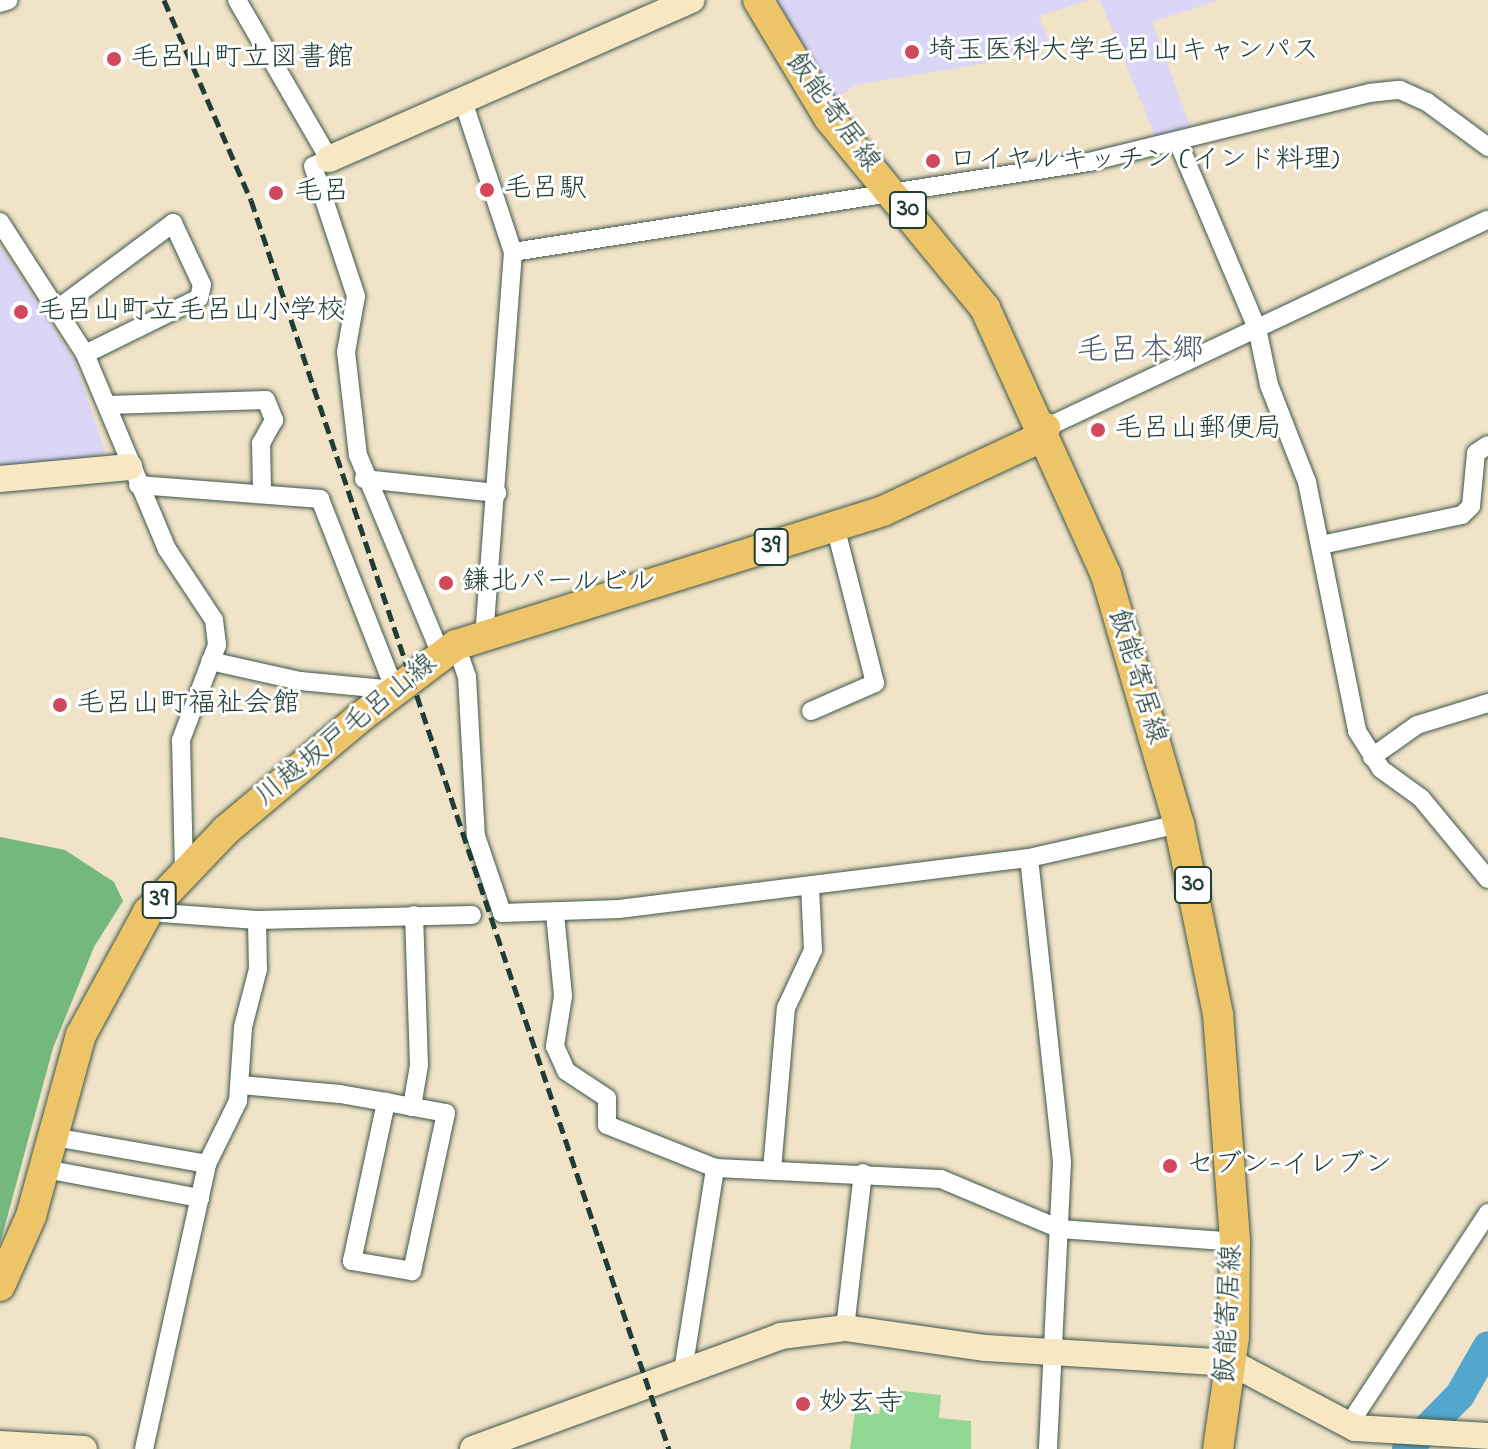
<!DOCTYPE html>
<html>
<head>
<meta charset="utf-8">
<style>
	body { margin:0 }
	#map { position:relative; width:1488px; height:1449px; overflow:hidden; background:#f0e3c7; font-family:"Indie Flower","Klee One",sans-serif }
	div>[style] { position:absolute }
	.built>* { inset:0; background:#dcd6f6 }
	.green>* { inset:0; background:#90d894 }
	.forest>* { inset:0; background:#74b87e }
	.river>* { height:30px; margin:-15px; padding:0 15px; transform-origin:15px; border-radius:15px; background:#53a6ce }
	.roads { filter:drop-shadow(0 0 2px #3e564a) drop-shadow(0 0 2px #3e564a) }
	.street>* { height:18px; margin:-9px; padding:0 9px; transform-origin:9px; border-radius:9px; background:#fff }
	.secondary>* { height:26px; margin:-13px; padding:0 13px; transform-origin:13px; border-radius:13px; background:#f8e7c3 }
	.primary>* { height:30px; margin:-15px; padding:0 15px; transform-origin:15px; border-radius:15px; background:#eec469 }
	.rail>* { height:5px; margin-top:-2.5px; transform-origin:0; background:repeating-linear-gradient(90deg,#1f3d34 0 12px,transparent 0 18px) }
	.dots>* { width:22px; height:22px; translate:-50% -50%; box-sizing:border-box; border:4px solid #fff; border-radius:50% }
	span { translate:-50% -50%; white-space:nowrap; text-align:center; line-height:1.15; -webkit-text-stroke:6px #fff; paint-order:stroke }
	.shield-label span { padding:2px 6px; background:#fff; border:2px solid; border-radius:6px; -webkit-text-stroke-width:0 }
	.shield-label { font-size:26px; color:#1f3d34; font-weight:700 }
	.poi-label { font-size:28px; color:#1f3d34 }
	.left { translate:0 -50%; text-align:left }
	.street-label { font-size:28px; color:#1f3d34 }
	.quarter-label { font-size:32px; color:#555f6d }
</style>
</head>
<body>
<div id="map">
	<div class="built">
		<i style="clip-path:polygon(770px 0,1089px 0,1039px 16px,1049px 43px,1000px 61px,856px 85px,830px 102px)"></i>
		<i style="clip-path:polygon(1100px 0,1219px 0,1152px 22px,1192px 131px,1157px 141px)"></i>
		<i style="clip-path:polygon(0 246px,75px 361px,105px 451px,101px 459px,0 468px)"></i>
	</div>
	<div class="green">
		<i style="clip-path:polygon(883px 1389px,941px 1395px,939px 1418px,971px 1421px,971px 1449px,850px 1449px,855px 1411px,879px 1414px)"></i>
	</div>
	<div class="forest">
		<i style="clip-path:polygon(0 837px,65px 850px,114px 882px,123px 901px,94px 947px,53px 1048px,0 1244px)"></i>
	</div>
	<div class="river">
		<i style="left:1407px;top:1449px;width:76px;rotate:-45.5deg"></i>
		<i style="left:1460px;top:1395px;width:56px;rotate:-60.3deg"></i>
	</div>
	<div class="roads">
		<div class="street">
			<i style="left:237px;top:0;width:184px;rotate:59.9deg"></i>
			<i style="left:329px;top:159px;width:17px;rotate:156deg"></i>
			<i style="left:313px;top:166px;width:137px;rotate:71.7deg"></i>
			<i style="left:356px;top:296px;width:57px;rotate:100.1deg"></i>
			<i style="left:346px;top:352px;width:104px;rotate:83.4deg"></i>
			<i style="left:358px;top:455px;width:216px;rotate:67.4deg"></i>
			<i style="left:0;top:3px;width:9px;rotate:-18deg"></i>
			<i style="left:463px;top:101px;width:159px;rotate:71.7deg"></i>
			<i style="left:513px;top:252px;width:384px;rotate:94.3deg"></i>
			<i style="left:1178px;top:142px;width:202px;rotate:67deg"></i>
			<i style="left:1257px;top:328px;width:58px;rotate:78.1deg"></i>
			<i style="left:1269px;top:385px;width:104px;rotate:68.6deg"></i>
			<i style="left:1307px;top:482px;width:254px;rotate:78.6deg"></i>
			<i style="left:1357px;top:731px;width:45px;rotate:57.7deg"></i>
			<i style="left:1381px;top:769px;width:49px;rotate:35.9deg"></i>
			<i style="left:1421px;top:798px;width:105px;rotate:50.4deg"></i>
			<i style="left:0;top:222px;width:157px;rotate:57.2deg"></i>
			<i style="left:85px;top:354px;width:212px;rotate:67.2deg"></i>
			<i style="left:167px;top:549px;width:85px;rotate:56.5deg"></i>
			<i style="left:214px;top:620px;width:25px;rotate:83deg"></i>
			<i style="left:217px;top:645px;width:102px;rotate:110.8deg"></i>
			<i style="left:181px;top:740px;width:131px;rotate:88.7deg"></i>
			<i style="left:513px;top:252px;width:583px;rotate:-8.88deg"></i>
			<i style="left:1089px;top:162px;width:288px;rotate:-13.8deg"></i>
			<i style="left:1369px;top:93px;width:31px;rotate:-6deg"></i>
			<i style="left:1400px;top:90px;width:30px;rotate:24deg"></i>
			<i style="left:1427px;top:102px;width:76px;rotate:36.4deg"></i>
			<i style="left:56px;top:310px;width:146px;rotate:-36.6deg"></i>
			<i style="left:173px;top:223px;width:68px;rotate:64.9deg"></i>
			<i style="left:202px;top:285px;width:13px;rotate:103deg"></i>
			<i style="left:199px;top:298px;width:127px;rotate:153.8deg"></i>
			<i style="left:108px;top:405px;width:158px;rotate:-1.8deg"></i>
			<i style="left:266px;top:400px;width:22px;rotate:68deg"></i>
			<i style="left:274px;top:420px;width:26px;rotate:119deg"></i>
			<i style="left:261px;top:443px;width:47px;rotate:88.8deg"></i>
			<i style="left:1045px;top:428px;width:489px;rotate:-25.2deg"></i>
			<i style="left:364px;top:479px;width:134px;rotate:6deg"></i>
			<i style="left:138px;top:485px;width:183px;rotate:4.4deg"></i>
			<i style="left:320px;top:499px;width:205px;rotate:68.6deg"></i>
			<i style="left:395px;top:690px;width:95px;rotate:-174.6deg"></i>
			<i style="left:300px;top:681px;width:92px;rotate:-167.5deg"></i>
			<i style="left:1321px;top:545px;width:144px;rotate:-12deg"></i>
			<i style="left:1462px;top:515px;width:13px;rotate:-45deg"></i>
			<i style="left:1471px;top:506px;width:53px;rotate:-84.6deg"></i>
			<i style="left:1476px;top:453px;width:14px;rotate:-34deg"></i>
			<i style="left:456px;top:645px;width:34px;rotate:71deg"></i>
			<i style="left:467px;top:677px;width:159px;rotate:86.8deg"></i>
			<i style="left:476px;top:836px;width:81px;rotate:71.3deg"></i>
			<i style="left:502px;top:913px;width:117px;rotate:-2deg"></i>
			<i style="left:619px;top:909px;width:413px;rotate:-7.1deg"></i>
			<i style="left:1029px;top:858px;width:154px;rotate:-12.8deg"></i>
			<i style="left:811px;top:711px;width:70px;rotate:-23.6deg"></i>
			<i style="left:875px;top:683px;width:162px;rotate:-104.3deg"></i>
			<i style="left:1372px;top:757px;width:55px;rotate:-35.4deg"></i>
			<i style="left:1417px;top:725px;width:74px;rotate:-17.2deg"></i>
			<i style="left:1029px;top:858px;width:306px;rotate:83.8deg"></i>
			<i style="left:1062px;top:1162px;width:287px;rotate:92.8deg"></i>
			<i style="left:148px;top:912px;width:109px;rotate:4.2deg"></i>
			<i style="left:257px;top:920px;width:215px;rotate:-1.3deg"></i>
			<i style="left:555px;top:914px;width:82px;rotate:84.4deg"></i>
			<i style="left:563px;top:996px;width:51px;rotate:99.1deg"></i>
			<i style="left:555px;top:1046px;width:27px;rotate:66deg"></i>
			<i style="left:566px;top:1071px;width:49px;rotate:33.4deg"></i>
			<i style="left:607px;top:1098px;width:27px;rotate:90deg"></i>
			<i style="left:607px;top:1125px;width:116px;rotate:21.7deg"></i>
			<i style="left:715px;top:1168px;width:226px;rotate:2.8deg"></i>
			<i style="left:941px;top:1179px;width:129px;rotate:22.8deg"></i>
			<i style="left:1060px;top:1229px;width:175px;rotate:4.2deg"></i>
			<i style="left:241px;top:1085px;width:99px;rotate:5.2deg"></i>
			<i style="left:340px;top:1094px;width:47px;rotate:9.9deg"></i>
			<i style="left:386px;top:1102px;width:61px;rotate:10.4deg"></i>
			<i style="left:446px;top:1113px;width:162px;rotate:102.1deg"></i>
			<i style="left:412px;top:1271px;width:61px;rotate:-170.5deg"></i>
			<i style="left:352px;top:1261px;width:163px;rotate:-77.9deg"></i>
			<i style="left:412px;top:1107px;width:43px;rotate:-80.5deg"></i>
			<i style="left:419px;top:1065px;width:150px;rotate:-91.9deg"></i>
			<i style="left:54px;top:1137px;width:155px;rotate:10deg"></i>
			<i style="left:45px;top:1169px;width:158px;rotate:10.6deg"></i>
			<i style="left:772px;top:1170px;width:163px;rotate:-85.1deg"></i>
			<i style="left:786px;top:1008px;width:64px;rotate:-65deg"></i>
			<i style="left:813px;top:950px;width:64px;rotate:-92.7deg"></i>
			<i style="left:845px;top:1328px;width:156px;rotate:-83.4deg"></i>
			<i style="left:683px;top:1371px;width:206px;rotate:-81deg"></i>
			<i style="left:1348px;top:1426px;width:255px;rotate:-56.7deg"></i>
			<i style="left:144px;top:1449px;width:292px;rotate:-77.5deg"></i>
			<i style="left:207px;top:1164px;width:70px;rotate:-63.8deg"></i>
			<i style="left:238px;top:1101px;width:74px;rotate:-86.1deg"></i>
			<i style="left:243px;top:1027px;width:60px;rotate:-75.5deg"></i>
			<i style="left:258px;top:969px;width:49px;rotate:-91.2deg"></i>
		</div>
		<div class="secondary">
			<i style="left:329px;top:159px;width:396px;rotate:-23.7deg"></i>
			<i style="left:0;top:479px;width:130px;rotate:-5.3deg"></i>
			<i style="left:0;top:1444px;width:84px;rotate:3.4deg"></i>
			<i style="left:473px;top:1449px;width:328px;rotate:-20.1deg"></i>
			<i style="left:781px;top:1336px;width:64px;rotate:-7.1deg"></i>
			<i style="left:845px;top:1328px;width:142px;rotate:8.1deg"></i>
			<i style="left:986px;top:1348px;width:246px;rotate:3.5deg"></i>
			<i style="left:1232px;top:1363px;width:139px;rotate:27.9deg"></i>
			<i style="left:1355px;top:1428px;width:133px;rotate:3.4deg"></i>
		</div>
		<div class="primary">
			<i style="left:758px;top:0;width:138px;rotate:59deg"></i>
			<i style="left:829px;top:118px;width:246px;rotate:50.6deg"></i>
			<i style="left:985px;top:308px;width:293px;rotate:65.6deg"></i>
			<i style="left:1106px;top:575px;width:259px;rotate:73.7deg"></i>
			<i style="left:1179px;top:824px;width:194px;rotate:78.4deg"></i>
			<i style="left:1218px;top:1014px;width:229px;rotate:85.7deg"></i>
			<i style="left:1235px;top:1242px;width:95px;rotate:90.6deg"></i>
			<i style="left:1234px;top:1337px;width:113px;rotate:98.1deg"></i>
			<i style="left:0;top:1286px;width:77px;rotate:-66.1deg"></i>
			<i style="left:31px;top:1216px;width:188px;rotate:-74.6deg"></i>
			<i style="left:81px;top:1035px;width:140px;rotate:-61.4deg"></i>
			<i style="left:148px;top:912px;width:113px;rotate:-46.4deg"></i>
			<i style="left:226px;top:830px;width:177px;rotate:-40deg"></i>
			<i style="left:362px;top:716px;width:118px;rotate:-37.1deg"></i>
			<i style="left:456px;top:645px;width:448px;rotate:-17.4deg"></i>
			<i style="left:883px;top:511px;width:163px;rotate:-25deg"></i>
			<i style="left:1031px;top:442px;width:20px;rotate:-45deg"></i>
		</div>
	</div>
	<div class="rail">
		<i style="left:164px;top:0;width:218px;rotate:66.5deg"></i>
		<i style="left:251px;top:200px;width:1317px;rotate:71.5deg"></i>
	</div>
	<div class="dots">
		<i style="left:912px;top:52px;background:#d1495b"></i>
		<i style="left:114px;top:59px;background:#d1495b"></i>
		<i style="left:933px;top:161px;background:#d1495b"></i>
		<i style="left:487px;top:190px;background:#d1495b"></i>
		<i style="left:276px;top:193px;background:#d1495b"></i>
		<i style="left:21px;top:312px;background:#d1495b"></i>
		<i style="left:1098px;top:430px;background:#d1495b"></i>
		<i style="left:446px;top:583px;background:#d1495b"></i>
		<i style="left:60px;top:705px;background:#d1495b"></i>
		<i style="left:1170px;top:1166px;background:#d1495b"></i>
		<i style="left:803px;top:1404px;background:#d1495b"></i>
	</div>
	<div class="shield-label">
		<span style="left:908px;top:210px">30</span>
		<span style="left:771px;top:547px">39</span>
		<span style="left:1193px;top:885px">30</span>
		<span style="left:159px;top:900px">39</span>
	</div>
	<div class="poi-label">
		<span class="left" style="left:928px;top:52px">埼玉医科大学毛呂山キャンパス</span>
		<span class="left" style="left:130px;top:59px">毛呂山町立図書館</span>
		<span class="left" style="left:949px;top:161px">ロイヤルキッチン (インド料理)</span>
		<span class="left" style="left:503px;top:190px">毛呂駅</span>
		<span class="left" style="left:294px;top:193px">毛呂</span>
		<span class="left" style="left:37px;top:312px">毛呂山町立毛呂山小学校</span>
		<span class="left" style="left:1114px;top:430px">毛呂山郵便局</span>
		<span class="left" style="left:462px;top:583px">鎌北パールビル</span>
		<span class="left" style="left:76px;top:705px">毛呂山町福祉会館</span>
		<span class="left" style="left:1186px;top:1166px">セブン-イレブン</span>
		<span class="left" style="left:819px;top:1404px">妙玄寺</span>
	</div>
	<div class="street-label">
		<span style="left:832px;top:113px;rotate:54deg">飯能寄居線</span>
		<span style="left:1136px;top:677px;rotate:73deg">飯能寄居線</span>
		<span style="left:347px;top:731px;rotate:-39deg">川越坂戸毛呂山線</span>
		<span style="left:1230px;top:1314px;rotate:-87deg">飯能寄居線</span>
	</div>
	<div class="quarter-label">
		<span style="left:1140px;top:352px">毛呂本郷</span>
	</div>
</div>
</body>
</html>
